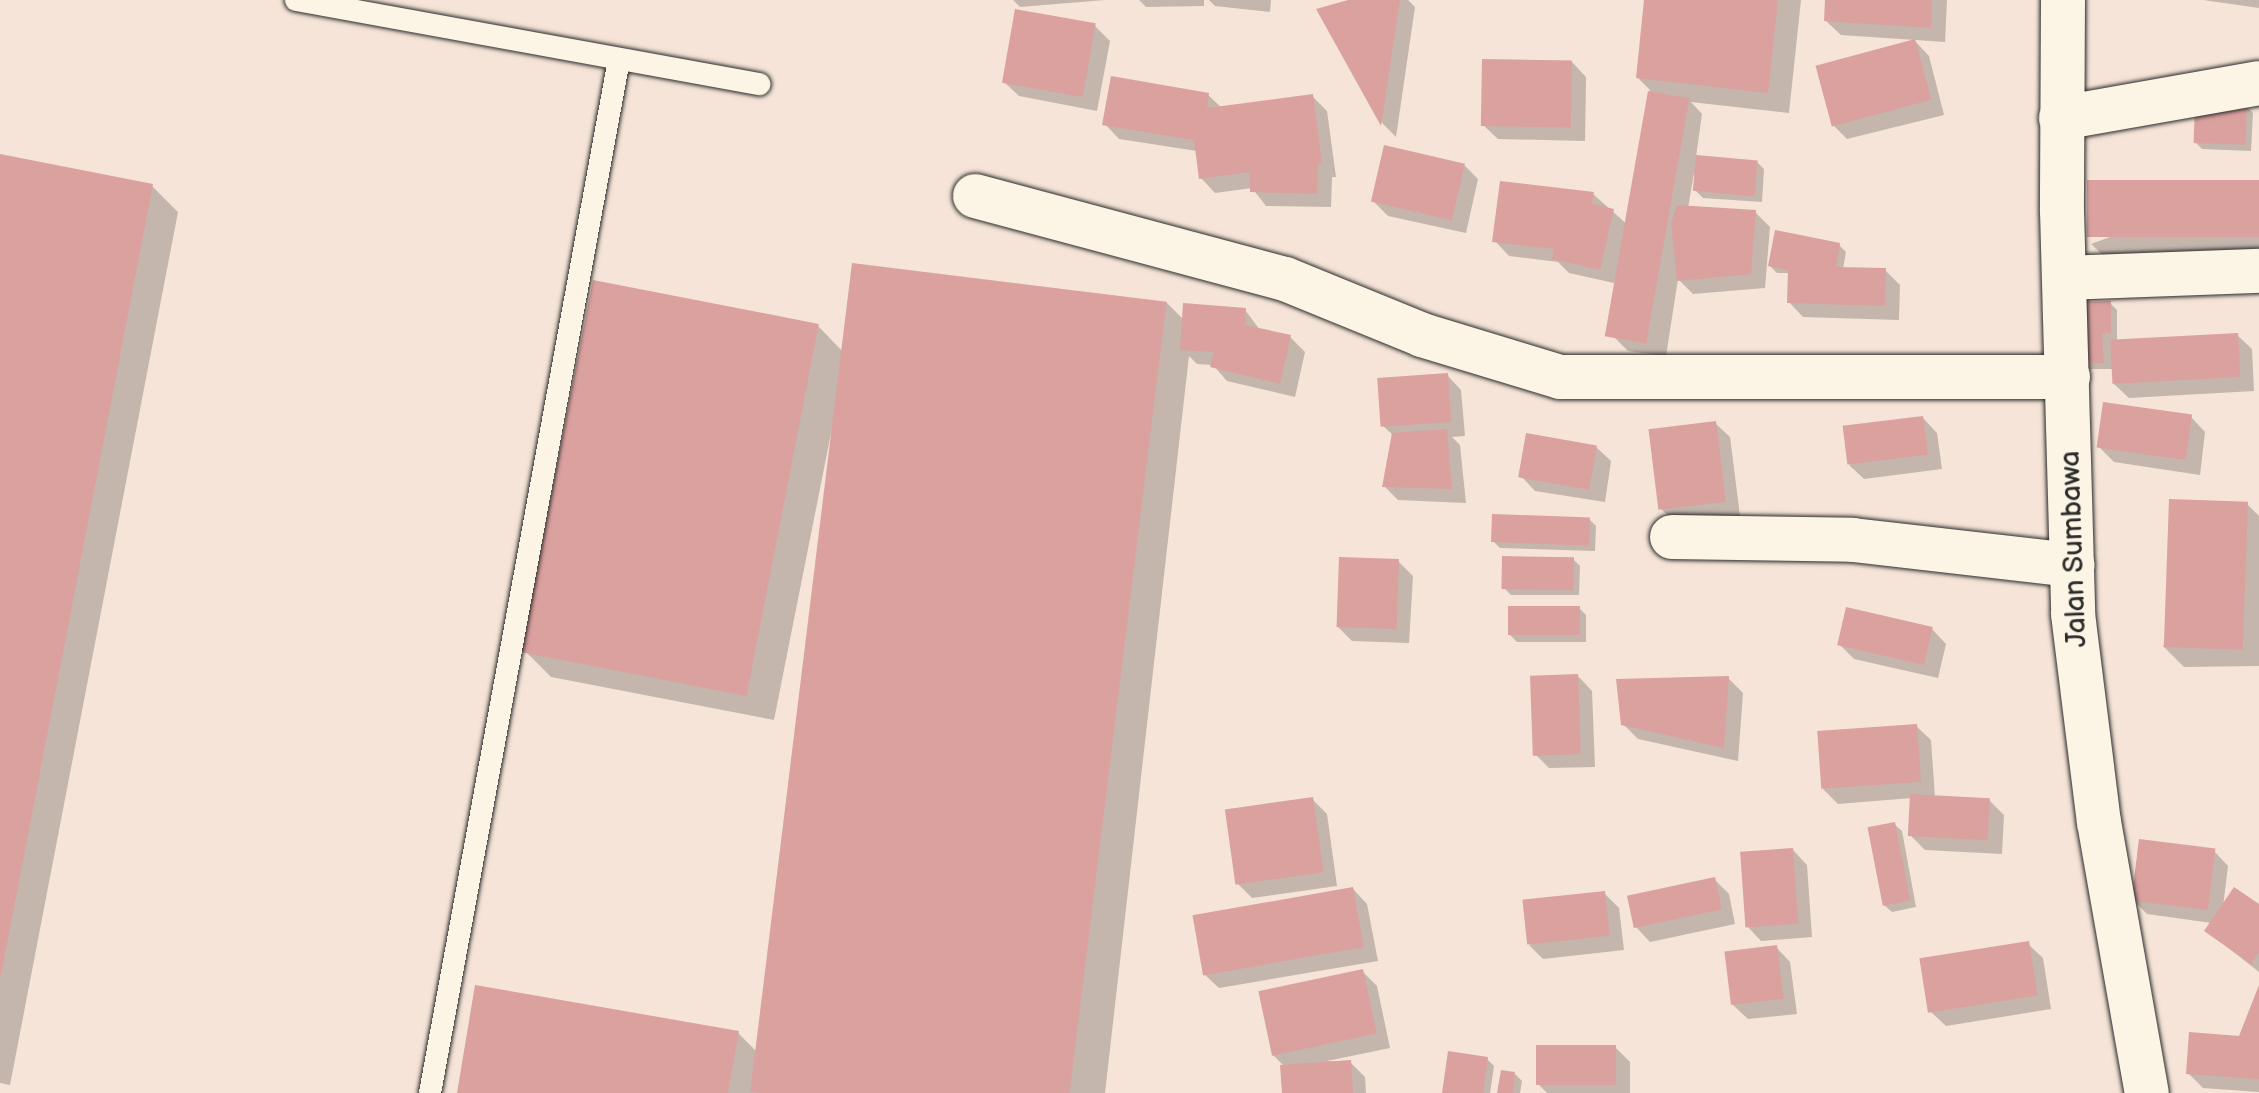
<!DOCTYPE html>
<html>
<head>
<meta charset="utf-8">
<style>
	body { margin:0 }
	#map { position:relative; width:2259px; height:1093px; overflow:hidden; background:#f5e4d7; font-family:"Balsamiq Sans",sans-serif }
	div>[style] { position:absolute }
	.shadow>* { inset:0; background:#0003 }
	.building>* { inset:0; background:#dba19e; transform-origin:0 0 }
	.roads { filter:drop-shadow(0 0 2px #2b2b2b) drop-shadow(0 0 2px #2b2b2b) }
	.lane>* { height:22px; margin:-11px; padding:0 11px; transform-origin:11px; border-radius:11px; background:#fcf5e5 }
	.street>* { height:44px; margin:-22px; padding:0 22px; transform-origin:22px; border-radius:22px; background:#fcf5e5 }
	span { translate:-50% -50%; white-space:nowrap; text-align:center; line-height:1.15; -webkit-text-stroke:6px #fcf5e5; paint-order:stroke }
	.street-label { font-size:28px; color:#2b2b2b }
</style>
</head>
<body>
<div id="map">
	<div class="shadow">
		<i style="clip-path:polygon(1013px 0,1105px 0,1020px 7px)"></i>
		<i style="clip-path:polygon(1139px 0,1204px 0,1204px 6px,1146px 7px)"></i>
		<i style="clip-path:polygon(1209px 0,1271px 0,1270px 12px,1215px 6px)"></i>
		<i style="clip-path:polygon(1368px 0,1408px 0,1415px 7px,1396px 137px,1383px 124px,1319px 10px)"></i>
		<i style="clip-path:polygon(1646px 0,1801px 0,1789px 113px,1691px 102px,1702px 114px,1696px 157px,1757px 162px,1764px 169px,1762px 202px,1703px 198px,1696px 191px,1694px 173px,1688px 208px,1755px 212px,1770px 227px,1765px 288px,1693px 294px,1678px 279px,1666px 356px,1628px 351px,1613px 336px,1628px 241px,1614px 283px,1569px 273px,1558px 262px,1509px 256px,1495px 241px,1593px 194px,1630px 227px,1650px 90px,1638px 78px)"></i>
		<i style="clip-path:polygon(1827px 0,1947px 0,1945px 42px,1841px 35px,1826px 21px)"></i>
		<i style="clip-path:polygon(2203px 0,2259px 0,2259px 8px)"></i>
		<i style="clip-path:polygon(1095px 26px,1110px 41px,1097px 111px,1019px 96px,1004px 82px)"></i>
		<i style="clip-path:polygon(1915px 41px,1929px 56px,1944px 115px,1847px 139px,1832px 124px)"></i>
		<i style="clip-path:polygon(1572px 62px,1586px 77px,1585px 141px,1498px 139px,1483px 125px)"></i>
		<i style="clip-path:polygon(1208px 95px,1222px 108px,1312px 96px,1327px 111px,1336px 177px,1332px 177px,1331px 207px,1266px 206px,1252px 188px,1215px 193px,1201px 178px,1197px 151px,1119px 139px,1105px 124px)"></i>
		<i style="clip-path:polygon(2246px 106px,2253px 113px,2251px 151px,2202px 149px,2195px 142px)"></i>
		<i style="clip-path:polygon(0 156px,152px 186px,178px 212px,10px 1085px,0 1083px)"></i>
		<i style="clip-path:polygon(1464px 165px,1478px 179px,1466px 233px,1388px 216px,1373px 201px)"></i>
		<i style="clip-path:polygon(2259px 182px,2259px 251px,2106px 258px,2091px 244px)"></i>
		<i style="clip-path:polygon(1839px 245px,1846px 252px,1843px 269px,1885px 270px,1900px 285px,1899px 320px,1803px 317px,1789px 302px,1790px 273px,1777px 273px,1770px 266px)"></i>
		<i style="clip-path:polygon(1166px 302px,1184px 320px,1245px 310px,1260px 330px,1290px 337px,1305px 352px,1295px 397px,1227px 381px,1213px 365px,1197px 364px,1189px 356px,1105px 1093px,459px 1093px,738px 1033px,765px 1060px,841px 383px,774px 720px,551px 677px,525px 651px,818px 326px,844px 353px)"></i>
		<i style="clip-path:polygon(2110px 303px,2117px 310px,2117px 342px,2237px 335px,2252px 349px,2254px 391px,2129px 398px,2114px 384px,2113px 369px,2089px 369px,2082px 362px)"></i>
		<i style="clip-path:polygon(1447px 375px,1461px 390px,1465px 436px,1452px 437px,1460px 445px,1466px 503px,1398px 500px,1384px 486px,1394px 436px,1383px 426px)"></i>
		<i style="clip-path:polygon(2191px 417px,2205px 432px,2200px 475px,2114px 462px,2099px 447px)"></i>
		<i style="clip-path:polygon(1923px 418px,1937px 433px,1942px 469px,1864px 479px,1849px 465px)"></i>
		<i style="clip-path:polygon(1715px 423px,1730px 437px,1740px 516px,1676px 523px,1661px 509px)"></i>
		<i style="clip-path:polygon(1596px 447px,1611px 461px,1605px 502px,1535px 491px,1521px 476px)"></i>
		<i style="clip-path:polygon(2247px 504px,2259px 516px,2259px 666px,2184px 667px,2163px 646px)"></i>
		<i style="clip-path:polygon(1589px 519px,1596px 526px,1595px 551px,1500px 548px,1493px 541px)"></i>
		<i style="clip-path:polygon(1573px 559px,1580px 566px,1579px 595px,1511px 595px,1504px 588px)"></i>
		<i style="clip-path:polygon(1398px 561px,1413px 576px,1409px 643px,1352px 641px,1337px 626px)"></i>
		<i style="clip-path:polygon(1579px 608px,1586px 615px,1586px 642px,1517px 642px,1509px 634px)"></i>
		<i style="clip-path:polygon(1932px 629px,1946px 644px,1938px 678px,1854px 659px,1839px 644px)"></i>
		<i style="clip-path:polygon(1578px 676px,1592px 691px,1595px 767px,1549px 768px,1535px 754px)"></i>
		<i style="clip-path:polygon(1728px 678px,1743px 693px,1738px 761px,1638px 739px,1623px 724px)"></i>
		<i style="clip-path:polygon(1916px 726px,1931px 740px,1935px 797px,1989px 800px,2004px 815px,2002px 854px,1925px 850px,1910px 835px,1912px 798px,1838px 804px,1823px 789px)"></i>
		<i style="clip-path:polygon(1312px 799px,1327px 814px,1337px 886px,1252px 898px,1237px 883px)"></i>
		<i style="clip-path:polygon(1894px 824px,1902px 831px,1916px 907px,1892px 912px,1884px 905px)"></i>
		<i style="clip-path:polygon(1793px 850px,1807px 865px,1812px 937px,1761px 941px,1747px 926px)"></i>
		<i style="clip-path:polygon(2214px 851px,2228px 866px,2223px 907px,2259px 906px,2259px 972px,2207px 931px,2212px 923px,2147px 914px,2133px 900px)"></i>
		<i style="clip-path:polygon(1714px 879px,1729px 894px,1735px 924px,1650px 942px,1636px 927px)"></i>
		<i style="clip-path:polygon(1353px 889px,1367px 904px,1378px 961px,1219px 988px,1204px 974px)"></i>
		<i style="clip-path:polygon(1604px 893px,1619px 908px,1624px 950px,1543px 959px,1529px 945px)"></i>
		<i style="clip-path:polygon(2028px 944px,2043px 958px,2051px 1009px,1946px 1026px,1931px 1012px)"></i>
		<i style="clip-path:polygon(1776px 947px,1790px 962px,1797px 1014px,1748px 1019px,1733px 1005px)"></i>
		<i style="clip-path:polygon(1363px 972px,1377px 986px,1390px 1048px,1327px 1061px,1350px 1062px,1365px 1077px,1366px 1093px,1284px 1093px,1285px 1067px,1273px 1055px)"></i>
		<i style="clip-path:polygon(2259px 990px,2259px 1092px,2203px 1088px,2188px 1073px,2240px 1038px)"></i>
		<i style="clip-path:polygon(1615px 1047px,1630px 1062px,1630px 1093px,1547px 1093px,1538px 1084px)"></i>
		<i style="clip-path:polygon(1487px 1059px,1494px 1066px,1490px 1093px,1444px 1093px)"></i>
		<i style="clip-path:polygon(1515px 1074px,1522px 1081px,1520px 1093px,1499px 1093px)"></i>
	</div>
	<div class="building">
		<i style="clip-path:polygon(1348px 0,1400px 0,1381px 126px,1316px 9px)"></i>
		<i style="clip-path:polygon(1644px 0,1778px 0,1768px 93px,1636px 78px)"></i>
		<i style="clip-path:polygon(1825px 0,1932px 0,1931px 28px,1824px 21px)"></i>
		<i style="left:1015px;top:9px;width:82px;height:75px;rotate:10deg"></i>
		<i style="left:1915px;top:39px;width:63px;height:103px;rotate:75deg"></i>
		<i style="left:1482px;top:59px;width:90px;height:67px;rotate:1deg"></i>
		<i style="clip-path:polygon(1111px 76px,1209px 93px,1207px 108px,1313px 94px,1322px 163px,1318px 163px,1317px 194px,1250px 192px,1250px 172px,1199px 179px,1194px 140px,1102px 125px)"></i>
		<i style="left:1648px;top:91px;width:42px;height:249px;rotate:10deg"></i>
		<i style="left:2195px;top:102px;width:52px;height:41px;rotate:2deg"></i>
		<i style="left:1384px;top:145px;width:83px;height:58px;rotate:13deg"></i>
		<i style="clip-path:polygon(0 154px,153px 184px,1px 975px,0 975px)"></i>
		<i style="left:1696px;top:155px;width:62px;height:36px;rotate:5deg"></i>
		<i style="left:2259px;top:180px;width:57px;height:172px;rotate:90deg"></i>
		<i style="clip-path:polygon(1500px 181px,1594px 192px,1592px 204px,1614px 209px,1600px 270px,1552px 259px,1554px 249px,1492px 242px)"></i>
		<i style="clip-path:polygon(1677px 205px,1756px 210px,1751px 274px,1677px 281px,1671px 223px)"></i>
		<i style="clip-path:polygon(1775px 230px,1840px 243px,1836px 267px,1886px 268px,1885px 306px,1787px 303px,1788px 270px,1768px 266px)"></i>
		<i style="left:852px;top:263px;width:317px;height:835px;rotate:7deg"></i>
		<i style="left:593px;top:280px;width:230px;height:379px;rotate:11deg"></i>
		<i style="clip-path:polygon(2111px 301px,2111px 333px,2102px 334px,2104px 363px,2080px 363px,2080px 302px)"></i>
		<i style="clip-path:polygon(1183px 303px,1246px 308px,1245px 325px,1291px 335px,1280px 384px,1210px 367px,1214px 352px,1180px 350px)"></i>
		<i style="left:2238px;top:333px;width:44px;height:128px;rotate:87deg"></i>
		<i style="left:1448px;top:373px;width:49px;height:71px;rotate:86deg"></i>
		<i style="left:2103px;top:402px;width:90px;height:46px;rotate:8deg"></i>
		<i style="left:1923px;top:416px;width:39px;height:81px;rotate:83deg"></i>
		<i style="left:1716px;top:421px;width:81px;height:68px;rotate:83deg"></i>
		<i style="clip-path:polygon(1447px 429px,1452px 489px,1382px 487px,1392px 433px)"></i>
		<i style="left:1526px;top:433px;width:72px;height:45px;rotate:10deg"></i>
		<i style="left:2169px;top:499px;width:79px;height:148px;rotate:2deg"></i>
		<i style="left:1492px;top:514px;width:98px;height:28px;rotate:2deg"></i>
		<i style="left:1502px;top:556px;width:72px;height:33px;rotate:1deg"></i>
		<i style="left:1339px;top:557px;width:60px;height:70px;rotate:2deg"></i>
		<i style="left:1508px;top:606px;width:72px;height:29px"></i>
		<i style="left:1846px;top:607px;width:89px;height:39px;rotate:13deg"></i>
		<i style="left:1578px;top:674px;width:80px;height:48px;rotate:88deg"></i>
		<i style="clip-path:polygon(1729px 676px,1724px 748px,1621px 725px,1616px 679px)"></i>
		<i style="left:1917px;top:724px;width:58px;height:100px;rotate:86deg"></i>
		<i style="left:1910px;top:794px;width:80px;height:42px;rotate:3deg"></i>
		<i style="left:1313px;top:797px;width:76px;height:89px;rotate:82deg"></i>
		<i style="left:1895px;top:822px;width:80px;height:28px;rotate:79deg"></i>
		<i style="left:2139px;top:839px;width:77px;height:62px;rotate:7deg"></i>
		<i style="left:1793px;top:848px;width:76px;height:53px;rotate:86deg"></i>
		<i style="left:1715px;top:877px;width:33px;height:90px;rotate:78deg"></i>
		<i style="left:1353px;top:887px;width:61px;height:163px;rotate:80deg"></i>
		<i style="clip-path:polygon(2234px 887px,2259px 904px,2259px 952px,2251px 964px,2204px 931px)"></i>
		<i style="left:1605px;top:891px;width:45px;height:83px;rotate:84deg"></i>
		<i style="left:2029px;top:941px;width:55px;height:111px;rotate:81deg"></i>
		<i style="left:1777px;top:945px;width:54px;height:53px;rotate:83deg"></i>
		<i style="left:1363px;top:969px;width:66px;height:107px;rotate:78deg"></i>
		<i style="clip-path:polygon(475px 985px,739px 1031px,728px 1093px,457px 1093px)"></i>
		<i style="clip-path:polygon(2259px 985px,2259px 1079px,2186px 1074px,2189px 1032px,2239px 1036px)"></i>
		<i style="left:1536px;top:1045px;width:80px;height:40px"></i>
		<i style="clip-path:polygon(1448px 1051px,1488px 1057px,1483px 1093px,1442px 1093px)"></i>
		<i style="clip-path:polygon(1351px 1060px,1353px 1093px,1282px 1093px,1280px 1065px)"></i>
		<i style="clip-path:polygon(1501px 1070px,1515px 1072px,1513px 1093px,1497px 1093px)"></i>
	</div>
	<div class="roads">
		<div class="lane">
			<i style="left:296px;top:0;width:471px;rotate:10.3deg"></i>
			<i style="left:430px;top:1093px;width:1051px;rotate:-79.64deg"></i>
		</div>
		<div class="street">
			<i style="left:2063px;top:0;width:211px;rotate:90.3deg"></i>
			<i style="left:2062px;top:211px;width:403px;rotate:88.4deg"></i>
			<i style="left:2073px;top:614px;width:210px;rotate:82.9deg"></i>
			<i style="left:2099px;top:822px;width:275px;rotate:80deg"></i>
			<i style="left:2061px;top:118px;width:201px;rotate:-10deg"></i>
			<i style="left:975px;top:196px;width:321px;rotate:15deg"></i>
			<i style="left:1285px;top:279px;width:148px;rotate:22.2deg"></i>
			<i style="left:1422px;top:335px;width:144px;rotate:16.9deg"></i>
			<i style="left:1560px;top:377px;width:508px"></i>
			<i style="left:2065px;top:278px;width:194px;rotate:-2.1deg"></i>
			<i style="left:1672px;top:537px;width:181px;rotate:0.9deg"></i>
			<i style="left:1853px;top:540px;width:221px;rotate:6.5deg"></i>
		</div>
	</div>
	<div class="street-label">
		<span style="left:2074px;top:549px;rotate:-92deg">Jalan Sumbawa</span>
	</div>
</div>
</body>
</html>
